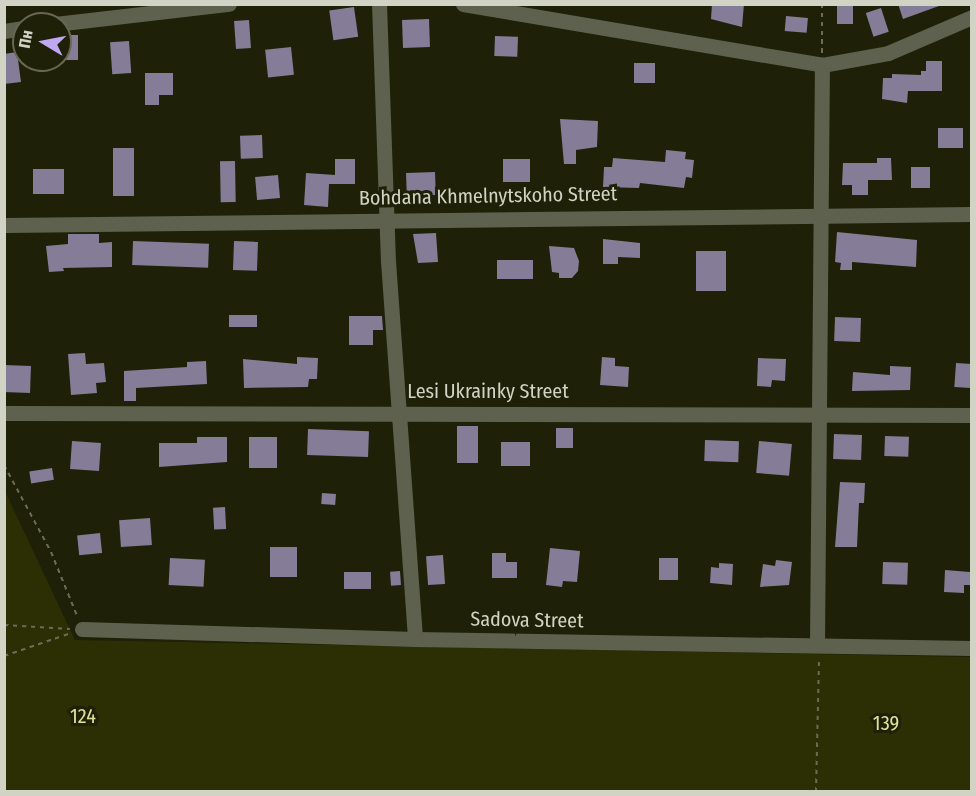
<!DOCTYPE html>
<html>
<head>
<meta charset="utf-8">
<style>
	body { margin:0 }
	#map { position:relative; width:976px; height:796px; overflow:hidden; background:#1e2007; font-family:"Fira Sans Condensed",sans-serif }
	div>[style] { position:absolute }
	.green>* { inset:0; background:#2c2e04 }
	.building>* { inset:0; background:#857c97; transform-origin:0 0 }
	.path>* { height:2px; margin-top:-1px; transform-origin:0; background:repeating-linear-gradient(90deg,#6a6c57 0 4.5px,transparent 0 9px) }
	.minor>* { height:15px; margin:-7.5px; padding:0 7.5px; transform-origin:7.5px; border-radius:7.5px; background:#5e614e }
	span { translate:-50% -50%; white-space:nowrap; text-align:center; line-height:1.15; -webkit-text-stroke:6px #1e2007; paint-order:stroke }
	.street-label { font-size:20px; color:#d1d3c4 }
	.park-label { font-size:20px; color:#dbe39a }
	.frame { position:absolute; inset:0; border:6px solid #d1d3c4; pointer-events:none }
	.north { position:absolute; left:12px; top:12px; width:60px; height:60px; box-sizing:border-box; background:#1e2007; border:2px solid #666853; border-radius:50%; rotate:280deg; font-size:16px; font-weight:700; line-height:24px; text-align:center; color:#d1d3c4 }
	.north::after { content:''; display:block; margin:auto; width:21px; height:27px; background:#c1a8f3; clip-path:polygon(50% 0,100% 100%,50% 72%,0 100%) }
</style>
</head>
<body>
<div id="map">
	<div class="green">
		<i style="clip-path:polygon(4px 489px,75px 640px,971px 657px,971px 791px,5px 791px)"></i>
	</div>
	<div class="building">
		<i style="clip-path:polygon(712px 4px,744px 4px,742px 27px,711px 19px)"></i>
		<i style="left:837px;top:4px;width:16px;height:20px"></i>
		<i style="clip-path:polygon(898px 4px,939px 4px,939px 6px,903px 19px)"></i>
		<i style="left:354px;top:7px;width:30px;height:25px;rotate:82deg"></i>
		<i style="left:881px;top:8px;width:25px;height:16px;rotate:72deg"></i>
		<i style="left:786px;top:16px;width:22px;height:15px;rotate:5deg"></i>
		<i style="left:429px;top:19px;width:28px;height:27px;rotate:88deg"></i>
		<i style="left:249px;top:20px;width:28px;height:15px;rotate:86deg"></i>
		<i style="left:60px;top:35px;width:18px;height:25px"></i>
		<i style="left:495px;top:36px;width:23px;height:20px;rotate:2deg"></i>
		<i style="left:129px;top:41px;width:32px;height:19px;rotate:86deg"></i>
		<i style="left:291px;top:47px;width:28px;height:26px;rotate:84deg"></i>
		<i style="clip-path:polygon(17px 52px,21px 82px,4px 84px,4px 54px)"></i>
		<i style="clip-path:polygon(926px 61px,942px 61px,942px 91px,908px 91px,907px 103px,882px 99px,883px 78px,892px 78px,892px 74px,921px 75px,921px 71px,926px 71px)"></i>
		<i style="left:655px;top:63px;width:20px;height:21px;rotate:90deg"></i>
		<i style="clip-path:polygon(145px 73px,173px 73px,173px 95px,159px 95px,159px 105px,145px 105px)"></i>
		<i style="clip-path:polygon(560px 119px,598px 121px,597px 147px,576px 150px,576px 164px,564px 164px)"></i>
		<i style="left:938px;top:128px;width:25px;height:20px"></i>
		<i style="left:262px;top:135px;width:23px;height:22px;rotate:88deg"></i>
		<i style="left:113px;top:148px;width:21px;height:48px"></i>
		<i style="clip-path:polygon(666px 150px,686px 152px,685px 159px,694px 160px,692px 178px,686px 177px,684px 188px,640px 183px,639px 188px,603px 187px,604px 167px,612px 167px,613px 158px,665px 162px)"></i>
		<i style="clip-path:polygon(877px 158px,891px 158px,892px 180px,868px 180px,868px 195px,852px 195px,852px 185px,842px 185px,843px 163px,877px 163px)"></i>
		<i style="clip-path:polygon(335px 159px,355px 159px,355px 184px,329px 184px,328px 207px,304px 205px,306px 173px,335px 175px)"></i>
		<i style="left:503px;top:159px;width:27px;height:23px"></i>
		<i style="left:235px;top:161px;width:41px;height:15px;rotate:89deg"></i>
		<i style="left:911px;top:167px;width:19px;height:21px"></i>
		<i style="left:33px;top:169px;width:31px;height:25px"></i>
		<i style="left:435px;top:172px;width:23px;height:29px;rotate:88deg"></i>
		<i style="left:278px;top:175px;width:23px;height:23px;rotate:85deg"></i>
		<i style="clip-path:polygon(837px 232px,917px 240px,916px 267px,852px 262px,852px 270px,840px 270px,841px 263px,835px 262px)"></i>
		<i style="clip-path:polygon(436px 233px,438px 262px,418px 263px,413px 234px)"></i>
		<i style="clip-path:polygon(68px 234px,99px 234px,99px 243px,112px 242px,112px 267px,63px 268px,64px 271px,49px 272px,46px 246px,68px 244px)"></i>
		<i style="clip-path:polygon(603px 239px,640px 243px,640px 258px,618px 257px,618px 264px,603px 264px)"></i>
		<i style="left:133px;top:241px;width:76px;height:24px;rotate:2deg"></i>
		<i style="left:234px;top:241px;width:24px;height:29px;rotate:2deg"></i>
		<i style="clip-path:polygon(549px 246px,574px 248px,579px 261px,578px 271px,572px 278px,559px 278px,559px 273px,552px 272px)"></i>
		<i style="left:696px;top:251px;width:30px;height:40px"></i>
		<i style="left:497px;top:260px;width:36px;height:19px"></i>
		<i style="left:229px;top:315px;width:28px;height:12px"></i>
		<i style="clip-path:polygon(349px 316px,382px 316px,383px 330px,373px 330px,373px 345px,349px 345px)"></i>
		<i style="left:835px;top:317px;width:26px;height:24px;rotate:2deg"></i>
		<i style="clip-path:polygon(85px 353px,86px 364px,104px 363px,106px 382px,96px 383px,97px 393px,71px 395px,68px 354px)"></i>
		<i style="clip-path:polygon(297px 357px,318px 358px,317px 379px,309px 379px,308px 387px,244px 388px,243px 359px,297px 364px)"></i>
		<i style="clip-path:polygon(602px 357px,615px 358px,615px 366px,629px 367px,628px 387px,600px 385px)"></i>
		<i style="clip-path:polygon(758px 358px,786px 359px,785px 381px,772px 380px,771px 387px,757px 386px)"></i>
		<i style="clip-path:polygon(206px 361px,207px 384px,136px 388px,136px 401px,124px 401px,124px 371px,187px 367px,187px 362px)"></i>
		<i style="left:956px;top:363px;width:16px;height:24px;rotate:4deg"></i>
		<i style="left:4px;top:365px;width:27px;height:27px;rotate:2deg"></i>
		<i style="clip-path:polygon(890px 366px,911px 367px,910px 390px,852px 391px,853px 372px,890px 375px)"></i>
		<i style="left:457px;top:426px;width:21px;height:37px"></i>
		<i style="left:556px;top:428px;width:17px;height:20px"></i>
		<i style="left:308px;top:429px;width:61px;height:26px;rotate:2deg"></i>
		<i style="left:834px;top:434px;width:28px;height:25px;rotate:2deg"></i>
		<i style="left:885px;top:436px;width:24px;height:20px;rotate:2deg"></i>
		<i style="clip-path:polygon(197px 437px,227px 437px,227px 462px,159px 467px,159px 443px,197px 443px)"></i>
		<i style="left:249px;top:437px;width:28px;height:31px"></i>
		<i style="left:705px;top:440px;width:34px;height:21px;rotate:2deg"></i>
		<i style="left:72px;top:441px;width:29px;height:28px;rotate:4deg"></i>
		<i style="left:759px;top:441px;width:33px;height:32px;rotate:5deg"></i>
		<i style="left:501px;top:442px;width:29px;height:24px"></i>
		<i style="left:52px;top:468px;width:12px;height:23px;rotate:81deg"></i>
		<i style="clip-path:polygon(840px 482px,865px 483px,864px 503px,859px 503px,857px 547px,835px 547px)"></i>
		<i style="left:322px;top:493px;width:14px;height:11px;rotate:4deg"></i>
		<i style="left:225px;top:507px;width:22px;height:12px;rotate:87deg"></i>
		<i style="left:150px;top:518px;width:27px;height:31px;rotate:86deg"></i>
		<i style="left:100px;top:533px;width:20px;height:23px;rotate:84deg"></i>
		<i style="left:270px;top:547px;width:27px;height:30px"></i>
		<i style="clip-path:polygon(550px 548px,580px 551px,577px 582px,563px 581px,562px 587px,546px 585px)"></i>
		<i style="clip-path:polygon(492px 553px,506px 553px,506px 562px,517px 562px,517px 578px,492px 578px)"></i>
		<i style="left:443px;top:555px;width:29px;height:17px;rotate:86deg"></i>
		<i style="left:170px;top:558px;width:35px;height:27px;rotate:3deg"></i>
		<i style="left:659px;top:558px;width:19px;height:22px"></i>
		<i style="clip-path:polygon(776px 560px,792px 562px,789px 585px,760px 587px,763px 564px,775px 566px)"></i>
		<i style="left:883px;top:562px;width:25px;height:22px;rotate:2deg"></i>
		<i style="clip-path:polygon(719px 563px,733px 564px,732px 585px,710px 583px,711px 567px,719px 568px)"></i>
		<i style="clip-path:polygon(945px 570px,970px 572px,970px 585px,964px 585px,964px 593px,944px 592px)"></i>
		<i style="left:400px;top:571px;width:14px;height:10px;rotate:86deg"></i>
		<i style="left:344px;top:572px;width:27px;height:17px"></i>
	</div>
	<div class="path">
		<i style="left:822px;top:53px;width:49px;rotate:-90deg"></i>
		<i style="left:4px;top:465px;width:99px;rotate:61.6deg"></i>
		<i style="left:51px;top:552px;width:71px;rotate:67.8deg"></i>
		<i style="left:4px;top:625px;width:66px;rotate:3.5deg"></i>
		<i style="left:4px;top:656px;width:71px;rotate:-18.9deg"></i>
		<i style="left:816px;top:792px;width:133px;rotate:-88.7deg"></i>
	</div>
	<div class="minor">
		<i style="left:379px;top:4px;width:257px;rotate:88deg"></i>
		<i style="left:388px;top:261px;width:379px;rotate:85.9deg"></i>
		<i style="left:463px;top:4px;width:364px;rotate:9.6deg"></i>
		<i style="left:822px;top:65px;width:67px;rotate:-10.3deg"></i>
		<i style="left:888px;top:53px;width:91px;rotate:-23.2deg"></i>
		<i style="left:55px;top:24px;width:175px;rotate:-6.6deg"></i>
		<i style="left:4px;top:31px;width:20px;rotate:-9deg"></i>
		<i style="left:4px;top:225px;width:968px;rotate:-0.65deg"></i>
		<i style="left:4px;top:413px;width:968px;rotate:0.12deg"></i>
		<i style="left:82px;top:629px;width:333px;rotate:1.7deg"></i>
		<i style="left:415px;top:639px;width:557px;rotate:0.93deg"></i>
		<i style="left:817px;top:644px;width:579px;rotate:-89.51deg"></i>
	</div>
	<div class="street-label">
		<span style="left:488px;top:196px;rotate:-1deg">Bohdana Khmelnytskoho Street</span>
		<span style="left:488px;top:391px">Lesi Ukrainky Street</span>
		<span style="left:527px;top:620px;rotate:1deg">Sadova Street</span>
	</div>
	<div class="park-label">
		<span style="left:83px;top:716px">124</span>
		<span style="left:886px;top:723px">139</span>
	</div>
	<div class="frame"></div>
	<div class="north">Пн</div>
</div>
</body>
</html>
